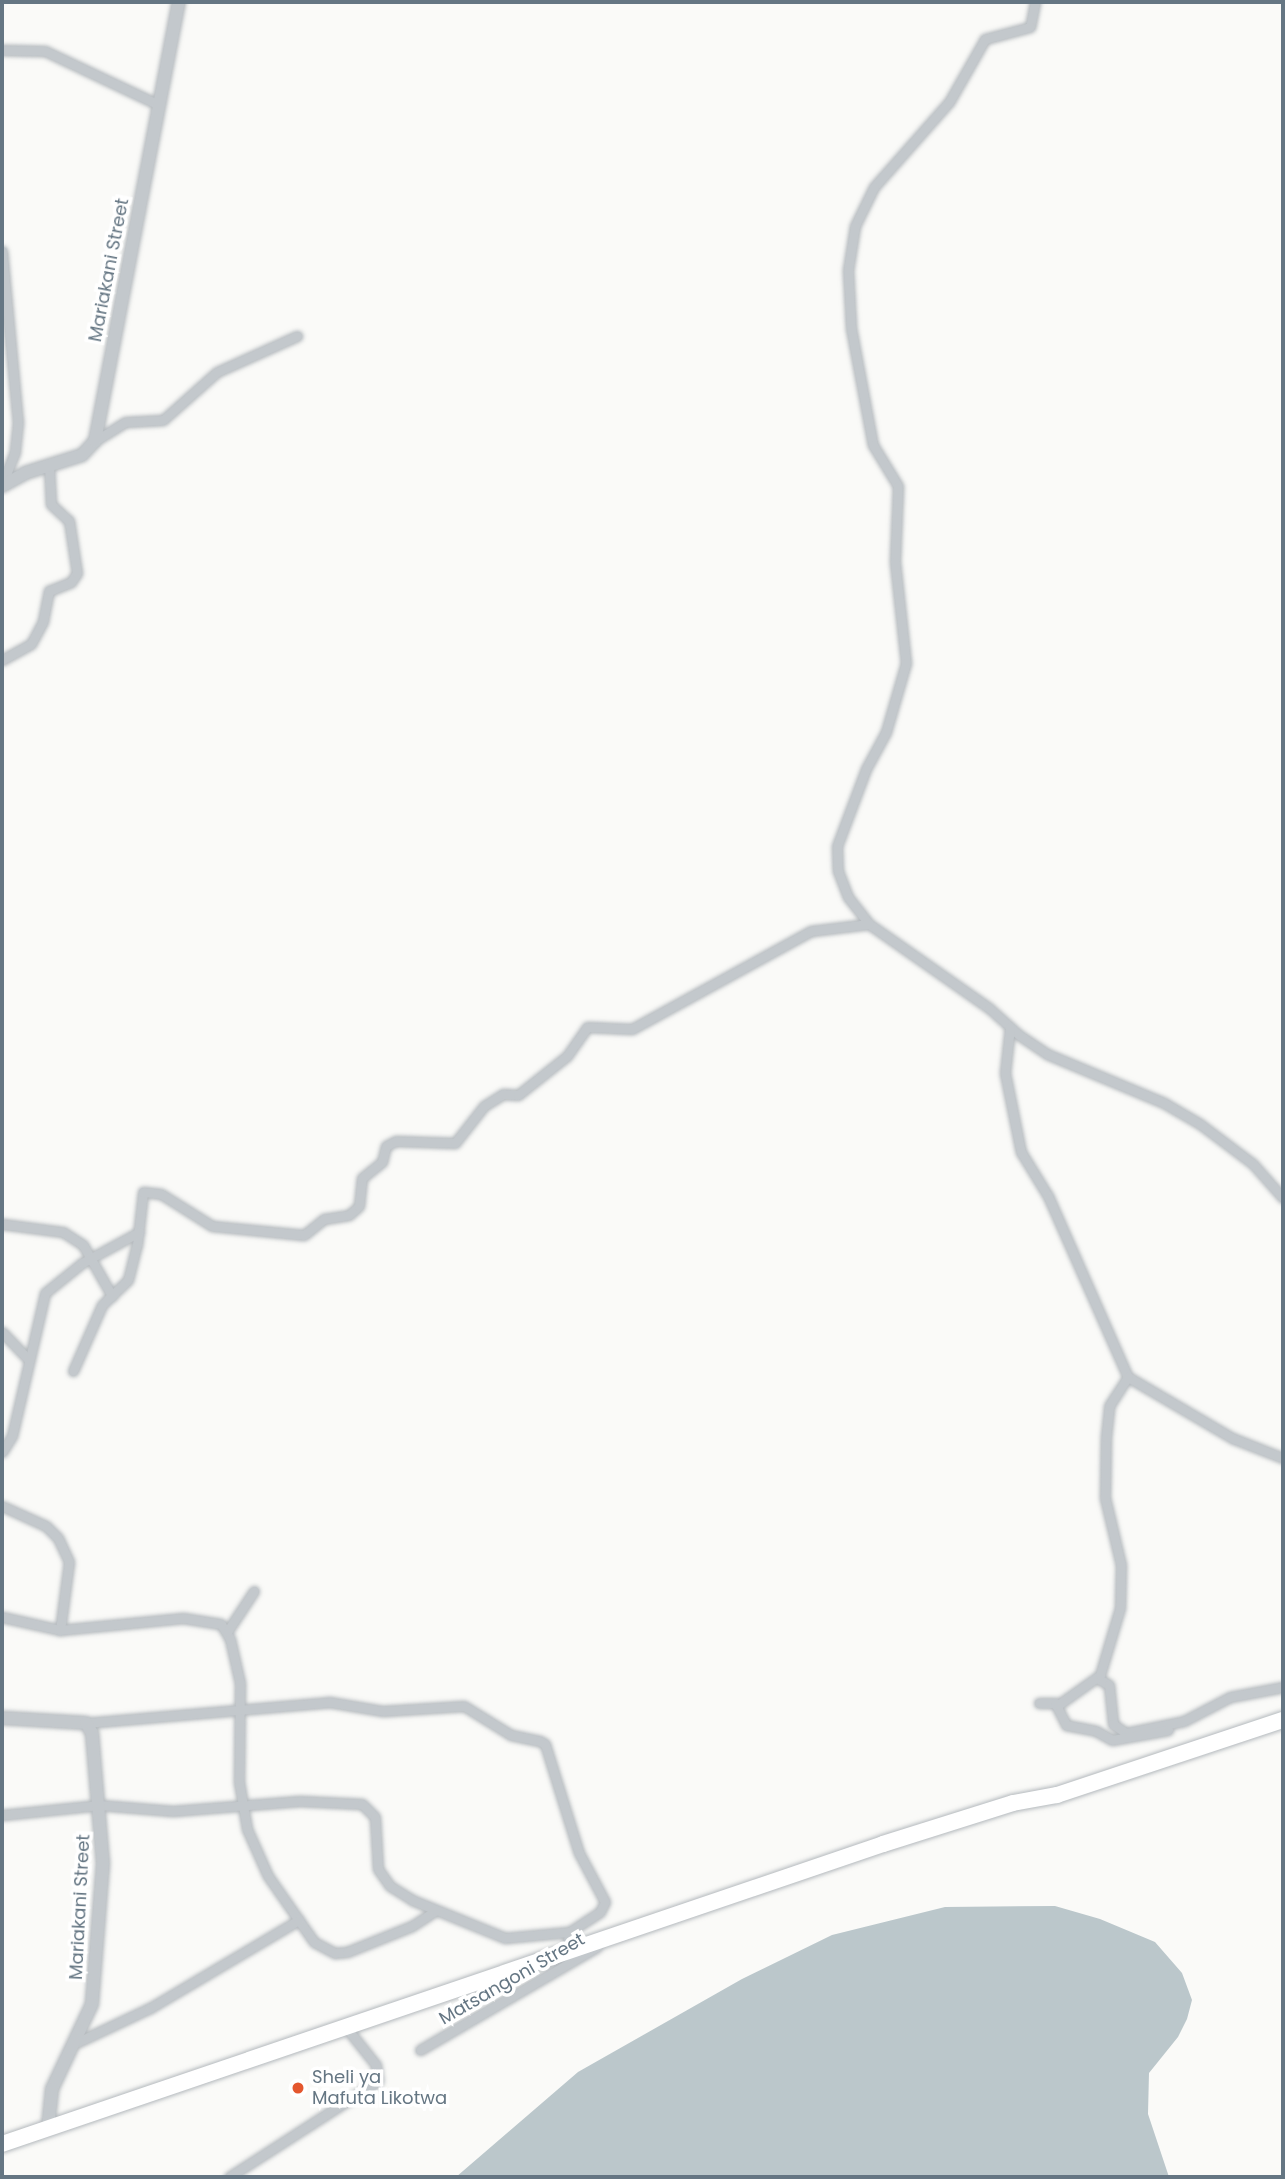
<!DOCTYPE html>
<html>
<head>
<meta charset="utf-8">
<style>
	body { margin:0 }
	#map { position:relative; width:1285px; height:2179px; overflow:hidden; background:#fafaf8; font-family:Poppins,sans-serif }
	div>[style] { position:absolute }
	.water>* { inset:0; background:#bbc7cb }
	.roads { filter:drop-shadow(0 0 2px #b4b9bd) drop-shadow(0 0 2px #b4b9bd) }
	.minor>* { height:9px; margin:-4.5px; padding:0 4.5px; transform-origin:4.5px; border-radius:4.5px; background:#c3c8cc }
	.tertiary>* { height:12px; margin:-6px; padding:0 6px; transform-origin:6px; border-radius:6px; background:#c3c8cc }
	.trunk>* { height:16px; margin:-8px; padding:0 8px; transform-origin:8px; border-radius:8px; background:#fff }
	.dots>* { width:19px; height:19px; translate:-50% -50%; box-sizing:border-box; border:4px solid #fff; border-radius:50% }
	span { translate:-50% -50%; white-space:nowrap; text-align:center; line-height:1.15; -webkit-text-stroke:7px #fff; paint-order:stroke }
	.street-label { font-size:18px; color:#657683 }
	.poi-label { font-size:18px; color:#657683 }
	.left { translate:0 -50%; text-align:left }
	.frame { position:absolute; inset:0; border:4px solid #657683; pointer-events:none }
</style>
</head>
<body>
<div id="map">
	<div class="water">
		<i style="clip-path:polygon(1055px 1906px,1100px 1919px,1155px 1942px,1182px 1973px,1192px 2000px,1187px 2019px,1178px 2037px,1149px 2073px,1148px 2114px,1169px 2177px,456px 2177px,578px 2072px,742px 1979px,832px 1935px,945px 1907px)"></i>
	</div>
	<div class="roads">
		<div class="minor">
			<i style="left:1035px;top:2px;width:25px;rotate:101deg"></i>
			<i style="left:1030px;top:27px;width:47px;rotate:165.1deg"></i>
			<i style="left:985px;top:39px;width:73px;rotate:119.7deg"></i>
			<i style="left:949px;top:102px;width:113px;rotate:131.4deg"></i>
			<i style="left:874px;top:187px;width:43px;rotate:116deg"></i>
			<i style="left:855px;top:226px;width:45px;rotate:99deg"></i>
			<i style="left:848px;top:270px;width:58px;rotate:87deg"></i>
			<i style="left:851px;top:328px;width:119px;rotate:79.4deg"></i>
			<i style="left:873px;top:445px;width:48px;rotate:58.6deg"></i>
			<i style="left:898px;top:486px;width:76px;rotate:92.3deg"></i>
			<i style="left:895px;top:562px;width:102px;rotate:83.8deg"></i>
			<i style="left:906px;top:663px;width:72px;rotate:106.2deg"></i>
			<i style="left:886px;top:732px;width:42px;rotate:118.4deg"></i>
			<i style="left:866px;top:769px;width:82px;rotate:110.6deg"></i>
			<i style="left:837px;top:846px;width:25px;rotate:88deg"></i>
			<i style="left:838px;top:871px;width:28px;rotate:69deg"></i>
			<i style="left:848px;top:897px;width:34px;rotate:52deg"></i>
			<i style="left:869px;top:924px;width:146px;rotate:35deg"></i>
			<i style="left:989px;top:1008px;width:40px;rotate:42deg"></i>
			<i style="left:1019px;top:1035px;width:34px;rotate:34deg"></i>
			<i style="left:1047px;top:1054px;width:127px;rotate:22.7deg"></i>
			<i style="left:1164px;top:1103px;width:42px;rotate:30.3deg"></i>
			<i style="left:1200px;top:1124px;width:66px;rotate:37deg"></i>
			<i style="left:1253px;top:1164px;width:45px;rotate:48.6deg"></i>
			<i style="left:2px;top:50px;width:43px;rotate:1.3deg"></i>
			<i style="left:45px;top:51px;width:126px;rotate:25.3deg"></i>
			<i style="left:2px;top:251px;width:172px;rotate:84.7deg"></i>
			<i style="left:18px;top:422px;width:30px;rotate:96deg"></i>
			<i style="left:15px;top:452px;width:35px;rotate:112deg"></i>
			<i style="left:95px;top:441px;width:36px;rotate:-32deg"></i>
			<i style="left:126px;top:422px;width:37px;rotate:-3deg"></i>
			<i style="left:163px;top:420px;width:72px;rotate:-41.6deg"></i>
			<i style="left:217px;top:372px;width:88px;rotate:-24.2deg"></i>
			<i style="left:2px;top:660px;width:33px;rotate:-29deg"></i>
			<i style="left:31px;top:644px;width:26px;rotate:-62deg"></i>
			<i style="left:43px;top:621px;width:31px;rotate:-79deg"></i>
			<i style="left:49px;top:591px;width:24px;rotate:-22deg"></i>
			<i style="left:71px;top:582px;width:11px;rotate:-56deg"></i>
			<i style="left:77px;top:573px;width:53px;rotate:-98.7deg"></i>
			<i style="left:69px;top:521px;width:25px;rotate:-137deg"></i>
			<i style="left:51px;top:504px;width:39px;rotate:-93deg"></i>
			<i style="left:1010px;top:1027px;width:46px;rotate:96.2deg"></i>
			<i style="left:1005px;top:1073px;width:81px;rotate:78.6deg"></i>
			<i style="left:1021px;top:1152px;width:52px;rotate:58.5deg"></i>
			<i style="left:1048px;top:1196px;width:198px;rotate:66.2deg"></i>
			<i style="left:1128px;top:1377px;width:121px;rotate:30.4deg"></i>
			<i style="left:1232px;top:1438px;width:55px;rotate:21.4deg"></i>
			<i style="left:2px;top:1224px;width:62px;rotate:7.5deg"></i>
			<i style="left:63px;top:1232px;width:24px;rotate:33deg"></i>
			<i style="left:83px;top:1245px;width:59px;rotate:60.4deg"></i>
			<i style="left:2px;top:1332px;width:37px;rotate:46deg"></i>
			<i style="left:73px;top:1371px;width:72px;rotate:-66.3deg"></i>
			<i style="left:102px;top:1305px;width:36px;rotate:-44deg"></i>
			<i style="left:128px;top:1280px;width:36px;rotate:-76deg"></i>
			<i style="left:137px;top:1245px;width:53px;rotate:-83.5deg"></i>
			<i style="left:143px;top:1192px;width:18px;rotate:6deg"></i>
			<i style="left:161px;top:1194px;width:60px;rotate:32.1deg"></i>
			<i style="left:212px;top:1226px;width:92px;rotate:5.6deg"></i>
			<i style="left:304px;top:1235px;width:26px;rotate:-39deg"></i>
			<i style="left:324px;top:1219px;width:25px;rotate:-9deg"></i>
			<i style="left:349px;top:1215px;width:13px;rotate:-42deg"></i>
			<i style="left:359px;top:1206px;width:28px;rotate:-84deg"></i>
			<i style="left:362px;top:1178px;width:26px;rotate:-39deg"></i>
			<i style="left:382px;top:1162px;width:16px;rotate:-76deg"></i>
			<i style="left:386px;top:1146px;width:11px;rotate:-27deg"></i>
			<i style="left:396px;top:1141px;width:59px;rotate:1.9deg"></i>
			<i style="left:455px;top:1143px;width:47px;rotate:-51.9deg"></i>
			<i style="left:484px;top:1106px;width:22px;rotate:-32deg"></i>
			<i style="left:503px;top:1094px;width:15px;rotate:4deg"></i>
			<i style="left:518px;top:1095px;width:63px;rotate:-38.5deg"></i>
			<i style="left:567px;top:1056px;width:35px;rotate:-55deg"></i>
			<i style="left:587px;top:1027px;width:45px;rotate:2.5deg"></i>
			<i style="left:632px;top:1029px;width:204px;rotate:-28.7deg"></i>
			<i style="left:811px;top:931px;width:58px;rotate:-6.9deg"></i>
			<i style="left:2px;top:1452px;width:19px;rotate:-58deg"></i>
			<i style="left:12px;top:1436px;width:147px;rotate:-77deg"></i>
			<i style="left:45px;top:1293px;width:48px;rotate:-39deg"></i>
			<i style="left:82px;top:1263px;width:65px;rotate:-28.5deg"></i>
			<i style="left:2px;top:1506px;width:48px;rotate:24.4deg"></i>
			<i style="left:46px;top:1526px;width:17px;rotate:45deg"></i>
			<i style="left:58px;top:1538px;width:26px;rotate:65deg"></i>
			<i style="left:69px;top:1562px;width:69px;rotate:97.5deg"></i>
			<i style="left:2px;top:1617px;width:59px;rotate:12.6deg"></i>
			<i style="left:60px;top:1630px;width:124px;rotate:-5.6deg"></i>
			<i style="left:183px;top:1618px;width:38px;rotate:9deg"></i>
			<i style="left:221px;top:1624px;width:17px;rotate:59deg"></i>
			<i style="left:230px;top:1639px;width:45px;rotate:77.2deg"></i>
			<i style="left:240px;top:1683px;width:99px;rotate:90.6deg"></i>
			<i style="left:239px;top:1782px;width:48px;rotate:80.3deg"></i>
			<i style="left:247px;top:1829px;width:51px;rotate:65.9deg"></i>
			<i style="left:268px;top:1876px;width:80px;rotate:55.1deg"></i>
			<i style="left:314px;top:1942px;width:24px;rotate:28deg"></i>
			<i style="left:335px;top:1953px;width:12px;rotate:-5deg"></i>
			<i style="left:347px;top:1952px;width:70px;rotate:-21.8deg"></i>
			<i style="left:412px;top:1926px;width:27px;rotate:-33deg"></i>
			<i style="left:227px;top:1632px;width:49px;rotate:-56.6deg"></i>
			<i style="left:1097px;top:1678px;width:14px;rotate:30deg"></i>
			<i style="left:1109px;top:1685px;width:39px;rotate:84deg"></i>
			<i style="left:1113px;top:1724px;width:16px;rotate:35deg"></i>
			<i style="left:1126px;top:1733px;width:59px;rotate:-11.7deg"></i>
			<i style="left:1184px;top:1721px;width:52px;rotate:-27.6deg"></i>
			<i style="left:1230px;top:1697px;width:54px;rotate:-10.7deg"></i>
			<i style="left:1039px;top:1703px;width:16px"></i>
			<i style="left:1055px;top:1703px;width:25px;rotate:63deg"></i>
			<i style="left:1066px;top:1725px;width:31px;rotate:11deg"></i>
			<i style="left:1096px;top:1731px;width:18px;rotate:29deg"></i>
			<i style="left:1112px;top:1740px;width:57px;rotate:-10.1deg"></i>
			<i style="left:1058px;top:1705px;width:52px;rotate:-35.5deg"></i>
			<i style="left:1100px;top:1675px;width:70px;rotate:-73.4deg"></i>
			<i style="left:1120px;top:1608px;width:43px;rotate:-88.7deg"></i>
			<i style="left:1121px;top:1565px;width:69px;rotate:-103.4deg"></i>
			<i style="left:1105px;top:1498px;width:61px;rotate:-89.1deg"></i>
			<i style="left:1106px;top:1437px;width:31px;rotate:-84deg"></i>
			<i style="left:1109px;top:1406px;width:35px;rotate:-57deg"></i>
			<i style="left:86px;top:1723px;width:244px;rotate:-4.9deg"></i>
			<i style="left:329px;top:1702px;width:55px;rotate:9.5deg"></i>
			<i style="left:383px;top:1711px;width:81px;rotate:-3.5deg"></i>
			<i style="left:464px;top:1706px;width:55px;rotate:31.7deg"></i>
			<i style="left:511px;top:1735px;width:30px;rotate:12deg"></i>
			<i style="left:540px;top:1741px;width:6px;rotate:31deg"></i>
			<i style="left:545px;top:1744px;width:114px;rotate:72.7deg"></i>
			<i style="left:579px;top:1853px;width:55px;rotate:62deg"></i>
			<i style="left:605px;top:1902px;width:11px;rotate:117deg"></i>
			<i style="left:600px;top:1912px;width:37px;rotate:147deg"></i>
			<i style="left:569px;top:1932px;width:18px;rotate:96deg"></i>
			<i style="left:2px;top:1815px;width:98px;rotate:-5.9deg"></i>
			<i style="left:99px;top:1805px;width:74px;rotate:4.6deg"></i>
			<i style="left:173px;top:1811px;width:127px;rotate:-4.5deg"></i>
			<i style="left:300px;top:1801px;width:62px;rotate:2.8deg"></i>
			<i style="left:362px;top:1804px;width:18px;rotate:45deg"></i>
			<i style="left:375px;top:1817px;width:52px;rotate:86.7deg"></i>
			<i style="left:378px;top:1869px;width:21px;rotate:55deg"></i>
			<i style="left:390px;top:1886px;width:26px;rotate:32deg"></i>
			<i style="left:412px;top:1900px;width:100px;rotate:22.2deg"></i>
			<i style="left:505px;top:1938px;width:64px;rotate:-5.4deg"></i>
			<i style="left:78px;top:2042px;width:80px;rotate:-25.3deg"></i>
			<i style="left:150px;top:2008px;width:173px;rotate:-30.6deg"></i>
			<i style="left:420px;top:2050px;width:205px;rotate:-30.2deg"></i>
			<i style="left:229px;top:2177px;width:177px;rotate:-32.8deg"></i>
			<i style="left:378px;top:2081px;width:16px;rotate:-97deg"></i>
			<i style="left:376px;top:2065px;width:50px;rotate:-128.5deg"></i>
		</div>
		<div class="tertiary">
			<i style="left:2px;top:486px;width:26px;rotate:-29deg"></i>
			<i style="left:25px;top:473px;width:60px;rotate:-17.5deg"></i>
			<i style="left:82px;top:455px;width:19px;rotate:-47deg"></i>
			<i style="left:95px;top:441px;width:447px;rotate:-79.2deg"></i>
			<i style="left:2px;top:1718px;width:84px;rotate:3.4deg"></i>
			<i style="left:86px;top:1723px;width:12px;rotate:59deg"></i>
			<i style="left:92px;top:1733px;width:130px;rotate:85.2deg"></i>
			<i style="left:103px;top:1863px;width:141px;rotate:94.5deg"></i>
			<i style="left:92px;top:2004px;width:94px;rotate:115.2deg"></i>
			<i style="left:52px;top:2089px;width:38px;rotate:96deg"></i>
		</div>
		<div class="trunk">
			<i style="left:2px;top:2144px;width:931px;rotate:-18.8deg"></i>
			<i style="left:883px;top:1844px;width:136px;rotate:-17.5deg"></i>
			<i style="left:1013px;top:1803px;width:45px;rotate:-10.3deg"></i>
			<i style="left:1057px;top:1795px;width:238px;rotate:-18.4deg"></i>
		</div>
	</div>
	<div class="dots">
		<i style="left:298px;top:2088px;background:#e4572e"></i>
	</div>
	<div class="street-label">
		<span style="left:109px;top:270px;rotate:-79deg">Mariakani Street</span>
		<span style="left:80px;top:1907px;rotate:-87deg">Mariakani Street</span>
		<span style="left:512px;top:1979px;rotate:-30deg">Matsangoni Street</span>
	</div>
	<div class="poi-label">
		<span class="left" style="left:312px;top:2088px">Sheli ya<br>Mafuta Likotwa</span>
	</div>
	<div class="frame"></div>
</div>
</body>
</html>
